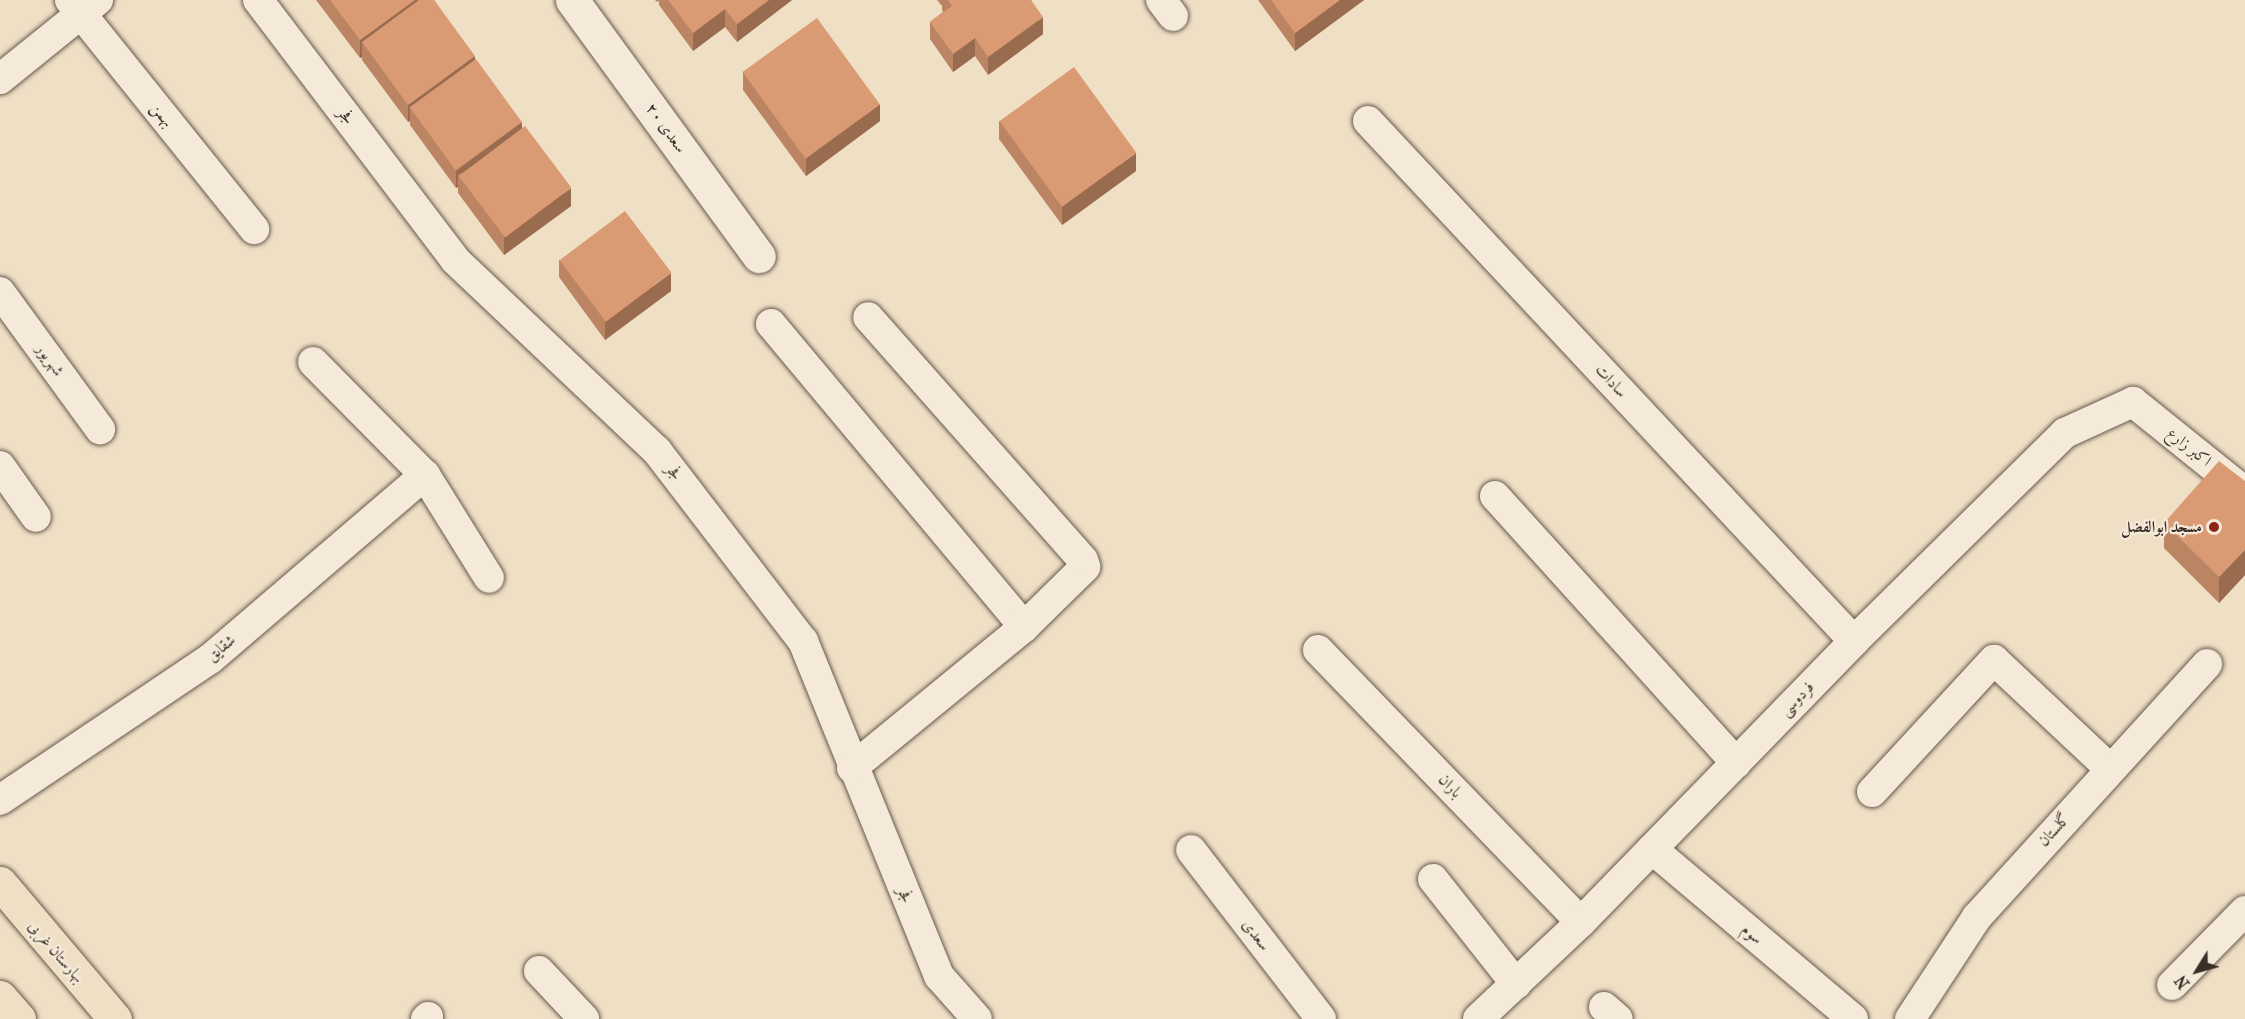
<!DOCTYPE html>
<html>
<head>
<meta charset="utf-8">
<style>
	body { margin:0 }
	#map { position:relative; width:2245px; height:1019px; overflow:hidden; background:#efdfc5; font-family:"IM FELL French Canon",Amiri,serif }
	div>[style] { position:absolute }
	.roads { filter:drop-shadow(0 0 2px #675a4e) drop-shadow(0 0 2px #675a4e) }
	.minor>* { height:30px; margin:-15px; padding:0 15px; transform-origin:15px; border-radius:15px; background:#f5ead9 }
	.tertiary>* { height:33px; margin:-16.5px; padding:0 16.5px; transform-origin:16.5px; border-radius:16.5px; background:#f5ead9 }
	.primary>* { height:33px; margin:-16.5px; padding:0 16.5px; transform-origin:16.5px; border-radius:16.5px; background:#efdfc5 }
	.wall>* { inset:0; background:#bb8463 }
	.shaded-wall>* { inset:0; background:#996c50 }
	.building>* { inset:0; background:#da9a73; transform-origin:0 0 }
	.dots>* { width:16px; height:16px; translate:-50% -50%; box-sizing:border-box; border:3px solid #f5ead9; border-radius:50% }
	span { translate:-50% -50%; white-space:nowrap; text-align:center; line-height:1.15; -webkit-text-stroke:4.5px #f5ead9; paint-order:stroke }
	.street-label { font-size:16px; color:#3a2e26 }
	.poi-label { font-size:16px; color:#3a2e26; font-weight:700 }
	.right { translate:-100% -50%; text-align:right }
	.north { position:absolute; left:2167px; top:941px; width:60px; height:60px; -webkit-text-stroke:4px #f5ead9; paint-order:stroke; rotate:233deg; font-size:16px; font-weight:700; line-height:24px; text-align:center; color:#3a2e26 }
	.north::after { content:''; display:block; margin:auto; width:21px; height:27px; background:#3a2e26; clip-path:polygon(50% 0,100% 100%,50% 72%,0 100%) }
</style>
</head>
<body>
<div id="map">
	<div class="roads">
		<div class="minor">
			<i style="left:70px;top:0;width:294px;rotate:51.2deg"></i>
			<i style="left:258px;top:0;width:326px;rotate:52.8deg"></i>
			<i style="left:455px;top:260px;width:278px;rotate:43.4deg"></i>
			<i style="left:657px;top:451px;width:240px;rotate:52.5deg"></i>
			<i style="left:803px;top:641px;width:362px;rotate:67.9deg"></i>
			<i style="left:939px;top:976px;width:57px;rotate:48.5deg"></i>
			<i style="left:1161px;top:0;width:20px;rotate:53deg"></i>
			<i style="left:0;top:79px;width:126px;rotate:-38.9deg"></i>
			<i style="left:1368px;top:121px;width:712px;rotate:46.94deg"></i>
			<i style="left:0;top:292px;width:170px;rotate:53.9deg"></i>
			<i style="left:771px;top:324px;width:395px;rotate:50.1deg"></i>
			<i style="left:313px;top:362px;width:159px;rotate:45.3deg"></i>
			<i style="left:425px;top:475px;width:121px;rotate:58.1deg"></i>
			<i style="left:0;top:466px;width:62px;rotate:54.8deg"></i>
			<i style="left:1495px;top:496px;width:360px;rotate:47.9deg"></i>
			<i style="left:1318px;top:650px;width:378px;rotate:46deg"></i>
			<i style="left:852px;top:768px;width:222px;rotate:-39.3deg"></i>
			<i style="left:1024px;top:627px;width:86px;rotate:-44.5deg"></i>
			<i style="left:1085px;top:567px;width:7px;rotate:-106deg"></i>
			<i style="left:1083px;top:560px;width:324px;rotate:-131.5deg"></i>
			<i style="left:1872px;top:792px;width:180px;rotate:-47.3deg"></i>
			<i style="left:1994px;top:660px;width:158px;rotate:43.2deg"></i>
			<i style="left:0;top:800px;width:253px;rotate:-33.9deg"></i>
			<i style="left:210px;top:659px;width:283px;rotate:-40.6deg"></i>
			<i style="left:1652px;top:849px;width:263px;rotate:40.2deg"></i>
			<i style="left:1191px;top:850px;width:213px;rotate:52.4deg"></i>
			<i style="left:1433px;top:879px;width:134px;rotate:51.7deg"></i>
			<i style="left:539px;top:971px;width:66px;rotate:46.8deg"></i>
			<i style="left:2172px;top:985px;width:104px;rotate:-45.4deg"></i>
			<i style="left:1604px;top:1007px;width:18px;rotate:41deg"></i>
			<i style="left:426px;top:1019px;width:3px;rotate:-45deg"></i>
			<i style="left:1478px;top:1019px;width:141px;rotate:-43.3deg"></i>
			<i style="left:1581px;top:922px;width:392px;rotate:-45.8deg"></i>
			<i style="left:1854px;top:641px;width:296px;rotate:-44.6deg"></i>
			<i style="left:2065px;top:433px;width:75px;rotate:-24.5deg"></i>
			<i style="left:2133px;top:402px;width:144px;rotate:38.8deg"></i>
			<i style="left:1910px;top:1019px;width:122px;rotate:-56.7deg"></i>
			<i style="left:1977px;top:917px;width:342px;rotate:-47.7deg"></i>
		</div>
		<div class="tertiary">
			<i style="left:572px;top:0;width:317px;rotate:53.9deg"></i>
		</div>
		<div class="primary">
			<i style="left:0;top:883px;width:178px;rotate:49.8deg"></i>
			<i style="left:0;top:997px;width:29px;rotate:49deg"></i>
		</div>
	</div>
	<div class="wall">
		<i style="clip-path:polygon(316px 0,434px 0,522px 127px,571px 206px,504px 255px,458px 193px,458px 187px,456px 188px,410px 125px,410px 121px,408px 122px,362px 60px,362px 57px,360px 58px)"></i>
		<i style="clip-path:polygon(655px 0,792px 0,737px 42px,725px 27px,693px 51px,659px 5px,659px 1px,657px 2px)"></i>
		<i style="clip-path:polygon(937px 0,1031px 0,1043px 34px,988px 75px,975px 56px,953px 72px,930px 39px,930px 22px,943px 12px,942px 9px,942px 5px,941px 5px)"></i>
		<i style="clip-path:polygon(1258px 0,1364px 0,1295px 51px)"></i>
		<i style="clip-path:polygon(743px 72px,880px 121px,806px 176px,743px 90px)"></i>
		<i style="clip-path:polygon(999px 121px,1136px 171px,1062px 225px,999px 139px)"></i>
		<i style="clip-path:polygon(559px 260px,671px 291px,605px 340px,559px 277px)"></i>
		<i style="clip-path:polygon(2245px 481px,2245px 575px,2219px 603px,2164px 548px,2164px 523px)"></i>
	</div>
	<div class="shaded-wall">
		<i style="clip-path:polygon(415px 0,426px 0,362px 42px,362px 57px,360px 58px,360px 40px)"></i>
		<i style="clip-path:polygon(769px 0,792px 0,737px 42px,737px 24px)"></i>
		<i style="clip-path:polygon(1340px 0,1364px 0,1295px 51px,1295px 33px)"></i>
		<i style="clip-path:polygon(725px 9px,725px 27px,693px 51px,693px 33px)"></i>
		<i style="clip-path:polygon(1043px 17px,1043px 34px,988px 75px,988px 57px)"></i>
		<i style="clip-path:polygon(975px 38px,975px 56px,953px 72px,953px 54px)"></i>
		<i style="clip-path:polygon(475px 56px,475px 73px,410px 108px,410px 121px,408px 122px,408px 105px)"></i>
		<i style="clip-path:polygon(880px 104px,880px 121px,806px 176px,806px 158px)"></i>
		<i style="clip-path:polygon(522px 122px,522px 139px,458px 175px,458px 187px,456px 188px,456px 171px)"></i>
		<i style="clip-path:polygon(1136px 153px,1136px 171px,1062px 225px,1062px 207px)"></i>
		<i style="clip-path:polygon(571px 188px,571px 206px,504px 255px,504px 238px)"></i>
		<i style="clip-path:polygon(671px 273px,671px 291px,605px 340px,605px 322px)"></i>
		<i style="clip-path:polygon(2245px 550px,2245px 575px,2219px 603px,2219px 577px)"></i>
	</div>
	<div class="building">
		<i style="clip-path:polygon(330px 0,415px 0,360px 40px)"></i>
		<i style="clip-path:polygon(419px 0,434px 0,475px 56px,408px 105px,362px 42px)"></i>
		<i style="clip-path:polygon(668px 0,769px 0,737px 24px,725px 9px,693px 33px)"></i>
		<i style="clip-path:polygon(948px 0,1031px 0,1043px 17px,988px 57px,975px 38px,953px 54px,930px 22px,952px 6px)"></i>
		<i style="clip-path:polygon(1271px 0,1340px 0,1295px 33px)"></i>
		<i style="left:817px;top:18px;width:107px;height:92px;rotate:54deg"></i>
		<i style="left:476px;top:59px;width:78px;height:82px;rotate:54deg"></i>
		<i style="left:1074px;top:67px;width:106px;height:92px;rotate:54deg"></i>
		<i style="left:525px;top:126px;width:77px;height:83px;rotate:53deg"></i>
		<i style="left:625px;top:211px;width:77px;height:82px;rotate:53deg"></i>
		<i style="clip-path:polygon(2219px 461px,2245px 481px,2245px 550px,2219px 577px,2164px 523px)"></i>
	</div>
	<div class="dots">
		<i style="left:2214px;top:527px;background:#8f2418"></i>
	</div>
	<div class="street-label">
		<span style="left:162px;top:115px;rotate:51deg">بهمن</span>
		<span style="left:346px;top:116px;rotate:53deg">فجر</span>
		<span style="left:666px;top:128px;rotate:54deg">سعدی ۲۰</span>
		<span style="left:50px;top:360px;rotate:54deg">شهریور</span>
		<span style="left:1611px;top:381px;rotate:47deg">سادات</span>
		<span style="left:2189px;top:447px;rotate:39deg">اکبر زارع</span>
		<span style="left:674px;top:472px;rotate:52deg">فجر</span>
		<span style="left:221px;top:648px;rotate:-39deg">شقایق</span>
		<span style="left:1797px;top:699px;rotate:-46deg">فردوسی</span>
		<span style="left:1450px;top:786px;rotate:46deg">باران</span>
		<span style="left:2054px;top:830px;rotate:-48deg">گلستان</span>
		<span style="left:905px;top:895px;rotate:67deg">فجر</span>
		<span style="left:1752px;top:934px;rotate:40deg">سوم</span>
		<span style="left:1256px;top:935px;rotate:52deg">سعدی</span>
		<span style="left:56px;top:952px;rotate:49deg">بهارستان غربی</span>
	</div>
	<div class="poi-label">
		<span class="right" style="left:2202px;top:527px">مسجد ابوالفضل</span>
	</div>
	<div class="north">N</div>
</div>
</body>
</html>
